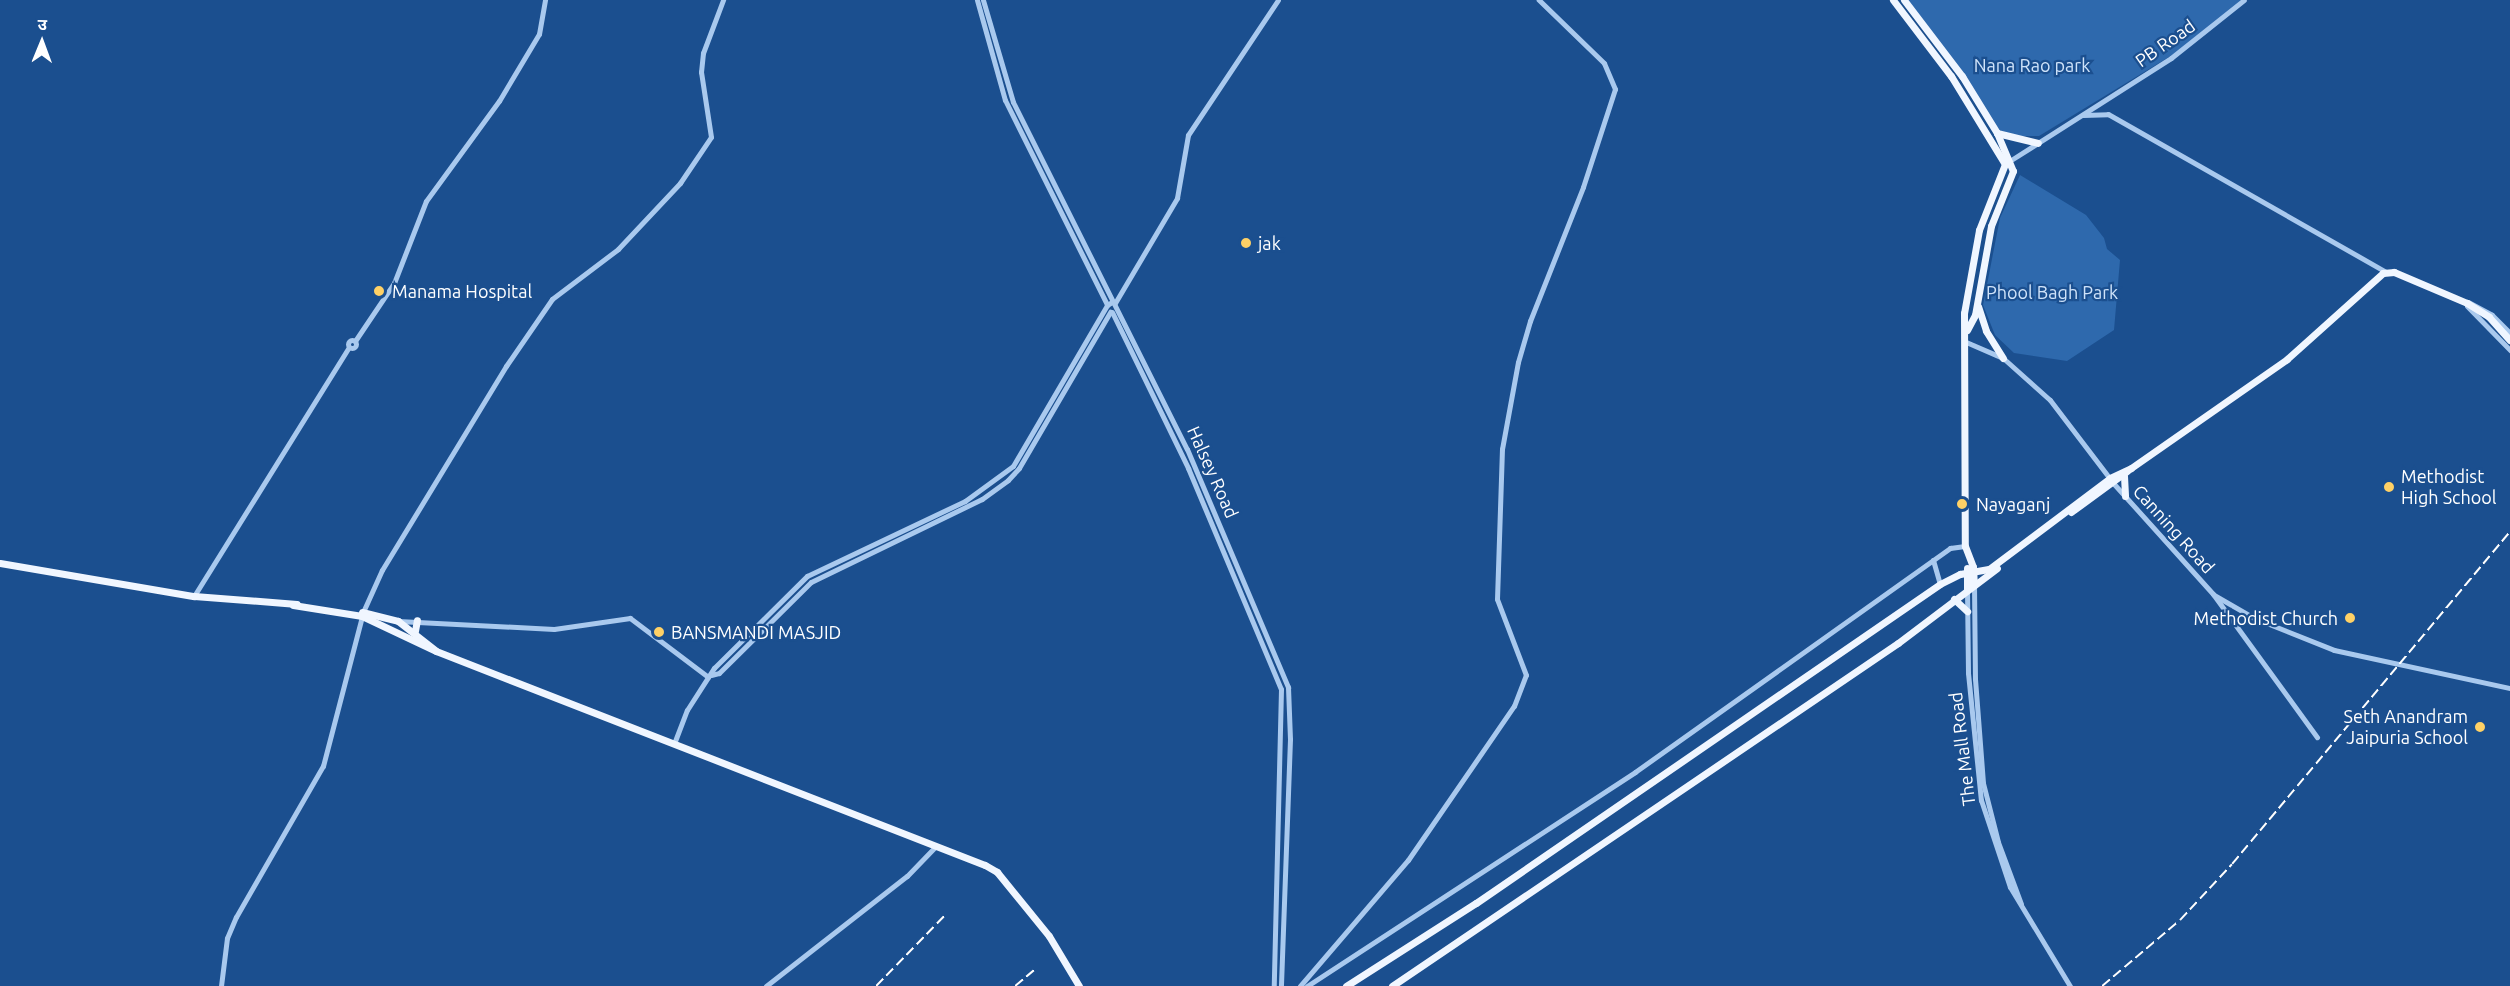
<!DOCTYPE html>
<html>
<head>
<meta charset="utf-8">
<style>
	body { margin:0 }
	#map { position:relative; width:2510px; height:986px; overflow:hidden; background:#1b4f8f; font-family:Ubuntu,"Noto Sans Devanagari",sans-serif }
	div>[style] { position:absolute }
	.green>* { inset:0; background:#2e69ad }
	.minor>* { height:5px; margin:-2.5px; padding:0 2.5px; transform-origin:2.5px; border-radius:2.5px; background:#a9c9ee }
	.minor>.ring { margin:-2.5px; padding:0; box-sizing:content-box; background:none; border:5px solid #a9c9ee; border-radius:50% }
	.major>* { height:7px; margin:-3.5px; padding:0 3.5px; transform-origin:3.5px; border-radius:3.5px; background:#f0f6ff }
	.rail>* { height:1.5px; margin-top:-0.75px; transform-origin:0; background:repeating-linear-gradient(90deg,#fff 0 10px,transparent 0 14.5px) }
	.dots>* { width:16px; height:16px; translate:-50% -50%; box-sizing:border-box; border:3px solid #1b4f8f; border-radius:50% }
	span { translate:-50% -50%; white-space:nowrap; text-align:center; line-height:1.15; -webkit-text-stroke:4.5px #1b4f8f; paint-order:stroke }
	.street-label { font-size:18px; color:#fff }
	.park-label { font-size:18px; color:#cfe3fa }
	.poi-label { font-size:18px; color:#fff }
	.left { translate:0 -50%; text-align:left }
	.right { translate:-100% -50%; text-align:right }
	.north { position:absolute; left:12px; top:12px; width:60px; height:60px; -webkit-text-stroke:4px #1b4f8f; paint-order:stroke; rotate:1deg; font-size:16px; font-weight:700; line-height:24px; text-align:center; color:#fff }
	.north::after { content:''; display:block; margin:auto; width:21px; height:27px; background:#fff; clip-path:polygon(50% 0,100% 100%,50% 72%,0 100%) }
</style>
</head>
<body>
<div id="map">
	<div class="green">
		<i style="clip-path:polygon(1902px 0,2246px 0,2205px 35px,2039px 136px,2016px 136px,1999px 130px)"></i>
		<i style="clip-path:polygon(2020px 175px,2086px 215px,2104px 238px,2107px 249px,2120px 260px,2114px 330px,2067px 361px,2014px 353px,1995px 335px,1983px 305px,2000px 218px)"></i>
	</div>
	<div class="minor">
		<i style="left:977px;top:0;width:104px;rotate:74.4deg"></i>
		<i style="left:1005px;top:100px;width:229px;rotate:63.5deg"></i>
		<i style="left:983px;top:0;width:106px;rotate:73.6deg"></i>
		<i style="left:1013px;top:102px;width:388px;rotate:63.4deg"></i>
		<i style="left:1187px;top:449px;width:259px;rotate:67deg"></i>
		<i style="left:1288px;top:687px;width:52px;rotate:87.8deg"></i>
		<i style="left:1290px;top:739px;width:247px;rotate:92.1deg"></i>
		<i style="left:2083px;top:115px;width:25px;rotate:-2deg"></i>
		<i style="left:2108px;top:114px;width:320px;rotate:29.6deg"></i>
		<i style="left:2011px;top:160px;width:190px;rotate:-32.5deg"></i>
		<i style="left:2171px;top:58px;width:93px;rotate:-38.5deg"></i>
		<i style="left:2468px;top:302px;width:27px;rotate:28deg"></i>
		<i style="left:2492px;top:315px;width:25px;rotate:45deg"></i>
		<i style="left:1115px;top:303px;width:122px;rotate:-59.4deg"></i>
		<i style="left:1177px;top:198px;width:64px;rotate:-80.1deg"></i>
		<i style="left:1188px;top:135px;width:162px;rotate:-56.3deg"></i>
		<i style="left:2467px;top:306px;width:62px;rotate:45.7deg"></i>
		<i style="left:1112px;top:312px;width:174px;rotate:64deg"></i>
		<i style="left:1188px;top:468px;width:240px;rotate:67.2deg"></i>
		<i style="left:1281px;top:689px;width:297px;rotate:91.4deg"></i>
		<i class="ring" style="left:348px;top:340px;width:3px;height:3px"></i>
		<i style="left:355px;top:341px;width:70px;rotate:-56.1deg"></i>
		<i style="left:394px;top:283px;width:88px;rotate:-68.7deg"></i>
		<i style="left:426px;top:201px;width:124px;rotate:-53.9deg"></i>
		<i style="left:499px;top:101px;width:78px;rotate:-59.2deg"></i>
		<i style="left:539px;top:34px;width:35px;rotate:-80deg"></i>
		<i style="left:1966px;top:342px;width:40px;rotate:23.4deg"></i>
		<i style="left:2003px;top:358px;width:63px;rotate:41.8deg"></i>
		<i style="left:2050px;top:400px;width:106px;rotate:52.7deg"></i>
		<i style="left:2114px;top:484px;width:148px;rotate:48deg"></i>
		<i style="left:2213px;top:594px;width:177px;rotate:54deg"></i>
		<i style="left:1933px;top:560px;width:25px;rotate:74deg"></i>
		<i style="left:1974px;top:585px;width:94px;rotate:89.4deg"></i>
		<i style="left:1975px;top:679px;width:104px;rotate:85.6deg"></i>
		<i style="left:1983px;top:783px;width:61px;rotate:75.7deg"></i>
		<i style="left:1998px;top:842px;width:66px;rotate:69.6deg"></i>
		<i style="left:1967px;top:590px;width:83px;rotate:89.3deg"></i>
		<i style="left:1968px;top:673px;width:128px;rotate:84.2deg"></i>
		<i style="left:1981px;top:800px;width:92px;rotate:71.6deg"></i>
		<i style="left:2010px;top:887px;width:116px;rotate:58.8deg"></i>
		<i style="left:2214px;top:595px;width:46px;rotate:29.9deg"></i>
		<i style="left:2254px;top:618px;width:86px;rotate:21.8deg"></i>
		<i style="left:2334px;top:650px;width:180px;rotate:12.2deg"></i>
		<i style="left:194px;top:596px;width:293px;rotate:-58.1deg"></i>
		<i style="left:398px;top:621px;width:156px;rotate:2.9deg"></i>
		<i style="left:554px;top:629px;width:77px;rotate:-8.2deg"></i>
		<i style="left:630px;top:618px;width:98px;rotate:37.1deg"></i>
		<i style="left:711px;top:675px;width:8px;rotate:-14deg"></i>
		<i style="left:719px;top:673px;width:129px;rotate:-44.7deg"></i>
		<i style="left:811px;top:582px;width:190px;rotate:-25.9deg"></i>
		<i style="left:982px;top:499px;width:32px;rotate:-36deg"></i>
		<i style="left:1008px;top:480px;width:16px;rotate:-47deg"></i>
		<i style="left:1019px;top:468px;width:181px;rotate:-59.7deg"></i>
		<i style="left:675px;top:741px;width:33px;rotate:-69deg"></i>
		<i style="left:687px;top:710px;width:50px;rotate:-57.3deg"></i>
		<i style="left:714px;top:668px;width:131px;rotate:-44.7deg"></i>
		<i style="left:807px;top:576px;width:175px;rotate:-25.4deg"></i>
		<i style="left:965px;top:501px;width:59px;rotate:-36.1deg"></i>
		<i style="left:1013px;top:466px;width:186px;rotate:-59.7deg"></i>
		<i style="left:1107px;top:305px;width:6px;rotate:-31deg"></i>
		<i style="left:221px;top:986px;width:48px;rotate:-82.9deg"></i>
		<i style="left:227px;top:938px;width:23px;rotate:-67deg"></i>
		<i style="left:236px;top:917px;width:174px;rotate:-60.1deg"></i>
		<i style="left:323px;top:766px;width:159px;rotate:-75.4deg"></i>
		<i style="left:363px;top:612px;width:46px;rotate:-65.7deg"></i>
		<i style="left:382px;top:570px;width:239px;rotate:-58.7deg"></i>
		<i style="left:506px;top:366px;width:81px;rotate:-55.5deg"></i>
		<i style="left:552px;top:299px;width:83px;rotate:-37.1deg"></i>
		<i style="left:618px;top:249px;width:91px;rotate:-46.8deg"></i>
		<i style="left:680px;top:183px;width:55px;rotate:-56deg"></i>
		<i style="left:711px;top:137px;width:66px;rotate:-98.7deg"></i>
		<i style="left:701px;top:72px;width:19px;rotate:-84deg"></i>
		<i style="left:703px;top:53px;width:57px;rotate:-69.3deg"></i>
		<i style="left:766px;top:986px;width:179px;rotate:-38deg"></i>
		<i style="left:907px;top:876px;width:42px;rotate:-46deg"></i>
		<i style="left:1300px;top:986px;width:166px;rotate:-49.4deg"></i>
		<i style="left:1408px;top:860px;width:187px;rotate:-55.5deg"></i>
		<i style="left:1514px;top:706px;width:33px;rotate:-69deg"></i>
		<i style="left:1526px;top:675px;width:81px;rotate:-110.9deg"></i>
		<i style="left:1497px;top:599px;width:150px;rotate:-88.1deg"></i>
		<i style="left:1502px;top:449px;width:88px;rotate:-79.6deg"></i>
		<i style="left:1518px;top:362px;width:43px;rotate:-73.7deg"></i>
		<i style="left:1530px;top:321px;width:144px;rotate:-68.4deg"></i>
		<i style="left:1583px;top:187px;width:103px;rotate:-71.9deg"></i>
		<i style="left:1615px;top:89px;width:28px;rotate:-113deg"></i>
		<i style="left:1604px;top:63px;width:91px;rotate:-135.9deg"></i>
		<i style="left:1307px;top:986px;width:392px;rotate:-33.1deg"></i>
		<i style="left:1635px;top:772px;width:387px;rotate:-35.4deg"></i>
		<i style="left:1950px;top:548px;width:15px;rotate:-8deg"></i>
	</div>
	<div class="major">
		<i style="left:1893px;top:0;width:96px;rotate:52.7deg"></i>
		<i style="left:1951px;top:76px;width:103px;rotate:58.5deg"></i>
		<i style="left:2005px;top:164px;width:71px;rotate:111.5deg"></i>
		<i style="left:1979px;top:230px;width:84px;rotate:100.2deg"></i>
		<i style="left:1964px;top:313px;width:233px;rotate:89.8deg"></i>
		<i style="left:1965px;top:546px;width:22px;rotate:69deg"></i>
		<i style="left:1973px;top:567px;width:18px;rotate:87deg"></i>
		<i style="left:1904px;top:0;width:96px;rotate:52.7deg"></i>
		<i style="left:1962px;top:76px;width:67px;rotate:58.4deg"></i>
		<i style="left:1997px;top:133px;width:41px;rotate:67.2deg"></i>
		<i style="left:2013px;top:171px;width:59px;rotate:111.8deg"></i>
		<i style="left:1991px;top:226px;width:90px;rotate:100.2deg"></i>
		<i style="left:1975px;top:315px;width:17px;rotate:118deg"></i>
		<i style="left:1997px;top:133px;width:42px;rotate:13.7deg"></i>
		<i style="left:1978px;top:306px;width:26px;rotate:72deg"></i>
		<i style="left:1986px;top:331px;width:32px;rotate:58deg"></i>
		<i style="left:2124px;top:476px;width:20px;rotate:87deg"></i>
		<i style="left:2071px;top:512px;width:69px;rotate:-36.2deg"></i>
		<i style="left:0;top:563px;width:197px;rotate:9.7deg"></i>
		<i style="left:194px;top:596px;width:103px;rotate:4.4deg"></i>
		<i style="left:1967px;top:568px;width:21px;rotate:90deg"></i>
		<i style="left:1954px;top:599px;width:18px;rotate:43deg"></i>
		<i style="left:293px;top:605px;width:70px;rotate:9.1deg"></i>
		<i style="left:362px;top:616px;width:82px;rotate:25.3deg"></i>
		<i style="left:436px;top:651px;width:589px;rotate:21.3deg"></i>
		<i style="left:985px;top:865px;width:14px;rotate:30deg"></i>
		<i style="left:997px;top:872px;width:82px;rotate:50.9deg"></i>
		<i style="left:1049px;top:936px;width:58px;rotate:59deg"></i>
		<i style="left:362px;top:612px;width:37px;rotate:14deg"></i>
		<i style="left:398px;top:621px;width:47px;rotate:38.1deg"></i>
		<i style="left:415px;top:631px;width:11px;rotate:-80deg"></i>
		<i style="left:1346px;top:986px;width:154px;rotate:-32.6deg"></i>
		<i style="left:1476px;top:903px;width:563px;rotate:-34.51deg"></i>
		<i style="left:1940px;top:584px;width:22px;rotate:-27deg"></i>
		<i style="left:1960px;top:574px;width:29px;rotate:-10deg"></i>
		<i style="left:1989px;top:569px;width:151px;rotate:-36.9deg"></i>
		<i style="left:2110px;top:478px;width:23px;rotate:-25deg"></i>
		<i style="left:2131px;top:468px;width:190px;rotate:-34.9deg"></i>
		<i style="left:2287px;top:359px;width:129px;rotate:-41.9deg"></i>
		<i style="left:2383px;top:273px;width:11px;rotate:-5deg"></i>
		<i style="left:2394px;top:272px;width:79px;rotate:23deg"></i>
		<i style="left:2467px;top:303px;width:26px;rotate:32deg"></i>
		<i style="left:2489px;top:317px;width:31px;rotate:48deg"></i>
		<i style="left:1392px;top:986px;width:611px;rotate:-34.13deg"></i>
		<i style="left:1898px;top:643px;width:124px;rotate:-37.1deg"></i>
	</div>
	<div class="rail">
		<i style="left:876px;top:986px;width:99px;rotate:-45.8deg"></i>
		<i style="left:1015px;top:986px;width:25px;rotate:-40deg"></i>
		<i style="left:2102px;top:986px;width:102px;rotate:-40.2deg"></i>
		<i style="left:2180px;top:920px;width:76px;rotate:-47.1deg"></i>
		<i style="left:2232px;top:864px;width:434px;rotate:-50.1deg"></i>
	</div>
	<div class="dots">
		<i style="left:1246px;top:243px;background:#ffd166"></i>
		<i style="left:379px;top:291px;background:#ffd166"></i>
		<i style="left:2389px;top:487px;background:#ffd166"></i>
		<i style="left:1962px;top:504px;background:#ffd166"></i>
		<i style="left:2350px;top:618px;background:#ffd166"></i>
		<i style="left:659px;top:632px;background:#ffd166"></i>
		<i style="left:2480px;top:727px;background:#ffd166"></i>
	</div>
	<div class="street-label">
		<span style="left:2165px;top:43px;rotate:-35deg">PB Road</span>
		<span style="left:1213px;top:472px;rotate:66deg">Halsey Road</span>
		<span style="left:2174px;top:529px;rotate:48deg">Canning Road</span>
		<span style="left:1962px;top:749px;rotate:-97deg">The Mall Road</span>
	</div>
	<div class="park-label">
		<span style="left:2032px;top:65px">Nana Rao park</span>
		<span style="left:2052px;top:292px">Phool Bagh Park</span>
	</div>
	<div class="poi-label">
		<span class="left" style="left:1258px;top:243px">jak</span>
		<span class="left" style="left:392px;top:291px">Manama Hospital</span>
		<span class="left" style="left:2401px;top:487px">Methodist<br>High School</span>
		<span class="left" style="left:1976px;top:504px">Nayaganj</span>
		<span class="right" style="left:2338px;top:618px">Methodist Church</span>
		<span class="left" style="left:671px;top:632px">BANSMANDI MASJID</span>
		<span class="right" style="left:2468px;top:727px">Seth Anandram<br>Jaipuria School</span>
	</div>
	<div class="north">उ</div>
</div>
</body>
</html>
